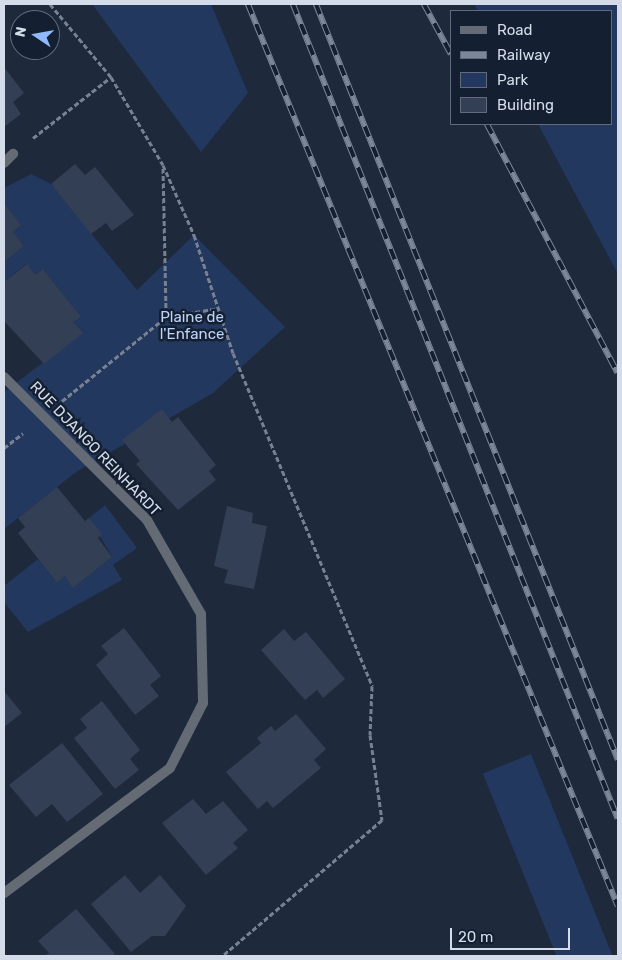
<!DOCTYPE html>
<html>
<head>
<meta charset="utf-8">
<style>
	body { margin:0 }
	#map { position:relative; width:622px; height:960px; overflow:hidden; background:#1e293c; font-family:Rubik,sans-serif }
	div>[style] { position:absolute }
	.green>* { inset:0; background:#22385e; transform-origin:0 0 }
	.building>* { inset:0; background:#333f54 }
	.path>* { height:3px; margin-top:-1.5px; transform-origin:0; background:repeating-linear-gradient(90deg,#788191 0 5px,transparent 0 7.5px) }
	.minor>* { height:10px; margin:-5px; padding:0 5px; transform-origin:5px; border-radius:5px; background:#656b75 }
	.rail>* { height:5.5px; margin-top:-2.75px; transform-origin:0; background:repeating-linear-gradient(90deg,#141f32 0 11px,#7e8797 0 22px); box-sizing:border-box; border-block:1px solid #7e8797 }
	span { translate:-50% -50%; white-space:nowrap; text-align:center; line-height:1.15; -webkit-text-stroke:5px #141f32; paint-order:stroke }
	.park-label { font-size:15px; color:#bed4f8 }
	.street-label { font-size:15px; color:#d4dce9 }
	.frame { position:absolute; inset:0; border:5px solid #d4dce9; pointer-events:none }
	.legend { position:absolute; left:450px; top:10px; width:162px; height:115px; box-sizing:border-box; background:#141f32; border:1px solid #616b7b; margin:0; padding:6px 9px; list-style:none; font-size:15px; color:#d4dce9 }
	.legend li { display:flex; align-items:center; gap:10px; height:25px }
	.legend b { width:25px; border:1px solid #616b7b }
	.north { position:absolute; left:10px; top:10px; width:50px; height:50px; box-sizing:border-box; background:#141f32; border:1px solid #616b7b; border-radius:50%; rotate:282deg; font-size:14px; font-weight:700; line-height:20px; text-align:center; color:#d4dce9 }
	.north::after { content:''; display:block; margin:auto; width:18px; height:22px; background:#8fb8fd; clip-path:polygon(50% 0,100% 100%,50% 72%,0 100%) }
	.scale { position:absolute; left:450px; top:928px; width:120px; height:22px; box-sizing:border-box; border:2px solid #d4dce9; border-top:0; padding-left:6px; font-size:15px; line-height:18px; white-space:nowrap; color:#d4dce9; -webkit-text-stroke:4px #141f32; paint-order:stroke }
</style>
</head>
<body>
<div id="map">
	<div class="green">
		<i style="clip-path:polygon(92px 4px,211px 4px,248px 93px,201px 152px)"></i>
		<i style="clip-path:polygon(474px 4px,618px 4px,618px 274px,538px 124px,611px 124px,611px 11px,478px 11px)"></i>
		<i style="clip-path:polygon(31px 174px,51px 184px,137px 290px,194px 235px,285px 327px,213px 393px,76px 472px,4px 529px,4px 392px,82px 333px,73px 322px,80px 316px,43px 269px,35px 275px,26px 264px,4px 282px,4px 262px,24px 246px,13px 232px,21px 225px,4px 205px,4px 188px)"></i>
		<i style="clip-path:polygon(105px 505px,137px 548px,113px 565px,122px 580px,28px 632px,4px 602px,4px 586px,38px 559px,57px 583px,65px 576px,74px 587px,112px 557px,89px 518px)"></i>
		<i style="left:531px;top:754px;width:217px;height:52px;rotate:68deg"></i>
	</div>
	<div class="building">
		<i style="clip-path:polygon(4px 67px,24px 93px,13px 102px,21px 114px,4px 127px)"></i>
		<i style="clip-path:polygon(75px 164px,85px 175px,95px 167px,134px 215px,112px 231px,106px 223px,91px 234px,51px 184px)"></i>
		<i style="clip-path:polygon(4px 203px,21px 225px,13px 232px,24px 246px,4px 262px)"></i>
		<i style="clip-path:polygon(27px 264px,35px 275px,43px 269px,81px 317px,73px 322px,83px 333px,44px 364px,4px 321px,4px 282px)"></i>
		<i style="clip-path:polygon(162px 409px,172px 422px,178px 417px,216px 465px,209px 471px,216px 480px,178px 510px,136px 464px,140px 461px,122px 440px)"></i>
		<i style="clip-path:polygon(57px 487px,85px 521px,89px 518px,102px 534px,98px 538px,112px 557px,73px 588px,65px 576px,57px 583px,18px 533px,25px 527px,18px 518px)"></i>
		<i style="clip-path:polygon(227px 506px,253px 513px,252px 523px,267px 526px,254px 589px,224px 583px,228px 570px,214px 566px)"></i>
		<i style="clip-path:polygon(124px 628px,161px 676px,150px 685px,159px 696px,135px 715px,96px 665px,108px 654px,101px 646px)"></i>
		<i style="clip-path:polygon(284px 629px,294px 641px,306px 632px,345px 679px,323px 698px,317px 690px,305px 700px,261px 650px)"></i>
		<i style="clip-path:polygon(4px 691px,22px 713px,4px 727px)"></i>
		<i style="clip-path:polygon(102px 701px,140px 750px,130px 759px,139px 770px,115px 789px,74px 738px,87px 728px,80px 719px)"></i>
		<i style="clip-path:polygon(296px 714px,326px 749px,314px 760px,321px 768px,273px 808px,267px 801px,258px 809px,226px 772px,261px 743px,257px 738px,271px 726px,275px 731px)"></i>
		<i style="clip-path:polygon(62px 743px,103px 794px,67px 822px,52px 804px,36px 817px,9px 785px)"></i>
		<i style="clip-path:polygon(193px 799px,206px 814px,223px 801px,248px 830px,233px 843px,238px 848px,206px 875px,162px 823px)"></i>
		<i style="clip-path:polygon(125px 875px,140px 893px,160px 875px,186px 906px,165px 936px,152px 936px,131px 952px,91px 904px)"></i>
		<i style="clip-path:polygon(76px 909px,115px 954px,112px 956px,44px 956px,49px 953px,38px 941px)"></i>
	</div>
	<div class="path">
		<i style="left:50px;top:4px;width:95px;rotate:50.1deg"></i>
		<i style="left:111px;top:77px;width:102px;rotate:59.4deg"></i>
		<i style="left:163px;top:165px;width:77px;rotate:66.1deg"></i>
		<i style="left:194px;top:235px;width:124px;rotate:71.7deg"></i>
		<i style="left:233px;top:353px;width:361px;rotate:67.3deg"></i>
		<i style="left:372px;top:686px;width:49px;rotate:92.3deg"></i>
		<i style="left:370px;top:735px;width:86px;rotate:82deg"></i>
		<i style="left:382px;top:820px;width:210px;rotate:139.6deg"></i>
		<i style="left:33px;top:138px;width:99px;rotate:-38deg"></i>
		<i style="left:163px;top:168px;width:149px;rotate:88.8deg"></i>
		<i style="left:62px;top:401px;width:134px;rotate:-38.9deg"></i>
		<i style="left:166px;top:317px;width:54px;rotate:-9.6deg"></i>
		<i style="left:4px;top:448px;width:24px;rotate:-38deg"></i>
	</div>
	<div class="minor">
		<i style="left:4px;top:163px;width:13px;rotate:-45deg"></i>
		<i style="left:4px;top:377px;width:202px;rotate:45deg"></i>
		<i style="left:147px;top:520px;width:108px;rotate:60.1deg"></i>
		<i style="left:201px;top:614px;width:89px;rotate:88.7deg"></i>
		<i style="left:203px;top:703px;width:73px;rotate:116.9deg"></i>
		<i style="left:170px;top:768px;width:208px;rotate:143deg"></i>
	</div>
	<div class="rail">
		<i style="left:248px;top:4px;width:975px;rotate:67.7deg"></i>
		<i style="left:293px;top:4px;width:877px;rotate:68.26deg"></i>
		<i style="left:316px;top:4px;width:814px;rotate:68.22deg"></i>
		<i style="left:424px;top:4px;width:57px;rotate:61.6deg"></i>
		<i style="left:487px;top:124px;width:281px;rotate:62.3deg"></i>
	</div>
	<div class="park-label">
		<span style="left:192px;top:326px">Plaine de<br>l'Enfance</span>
	</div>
	<div class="street-label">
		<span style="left:95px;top:449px;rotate:46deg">RUE DJANGO REINHARDT</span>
	</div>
	<div class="frame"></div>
	<ul class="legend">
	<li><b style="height:6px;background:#656b75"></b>Road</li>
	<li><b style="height:6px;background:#7e8797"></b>Railway</li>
	<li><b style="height:14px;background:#22385e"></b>Park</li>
	<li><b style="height:14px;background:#333f54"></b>Building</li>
	</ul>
	<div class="north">N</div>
	<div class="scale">20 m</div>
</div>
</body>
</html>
